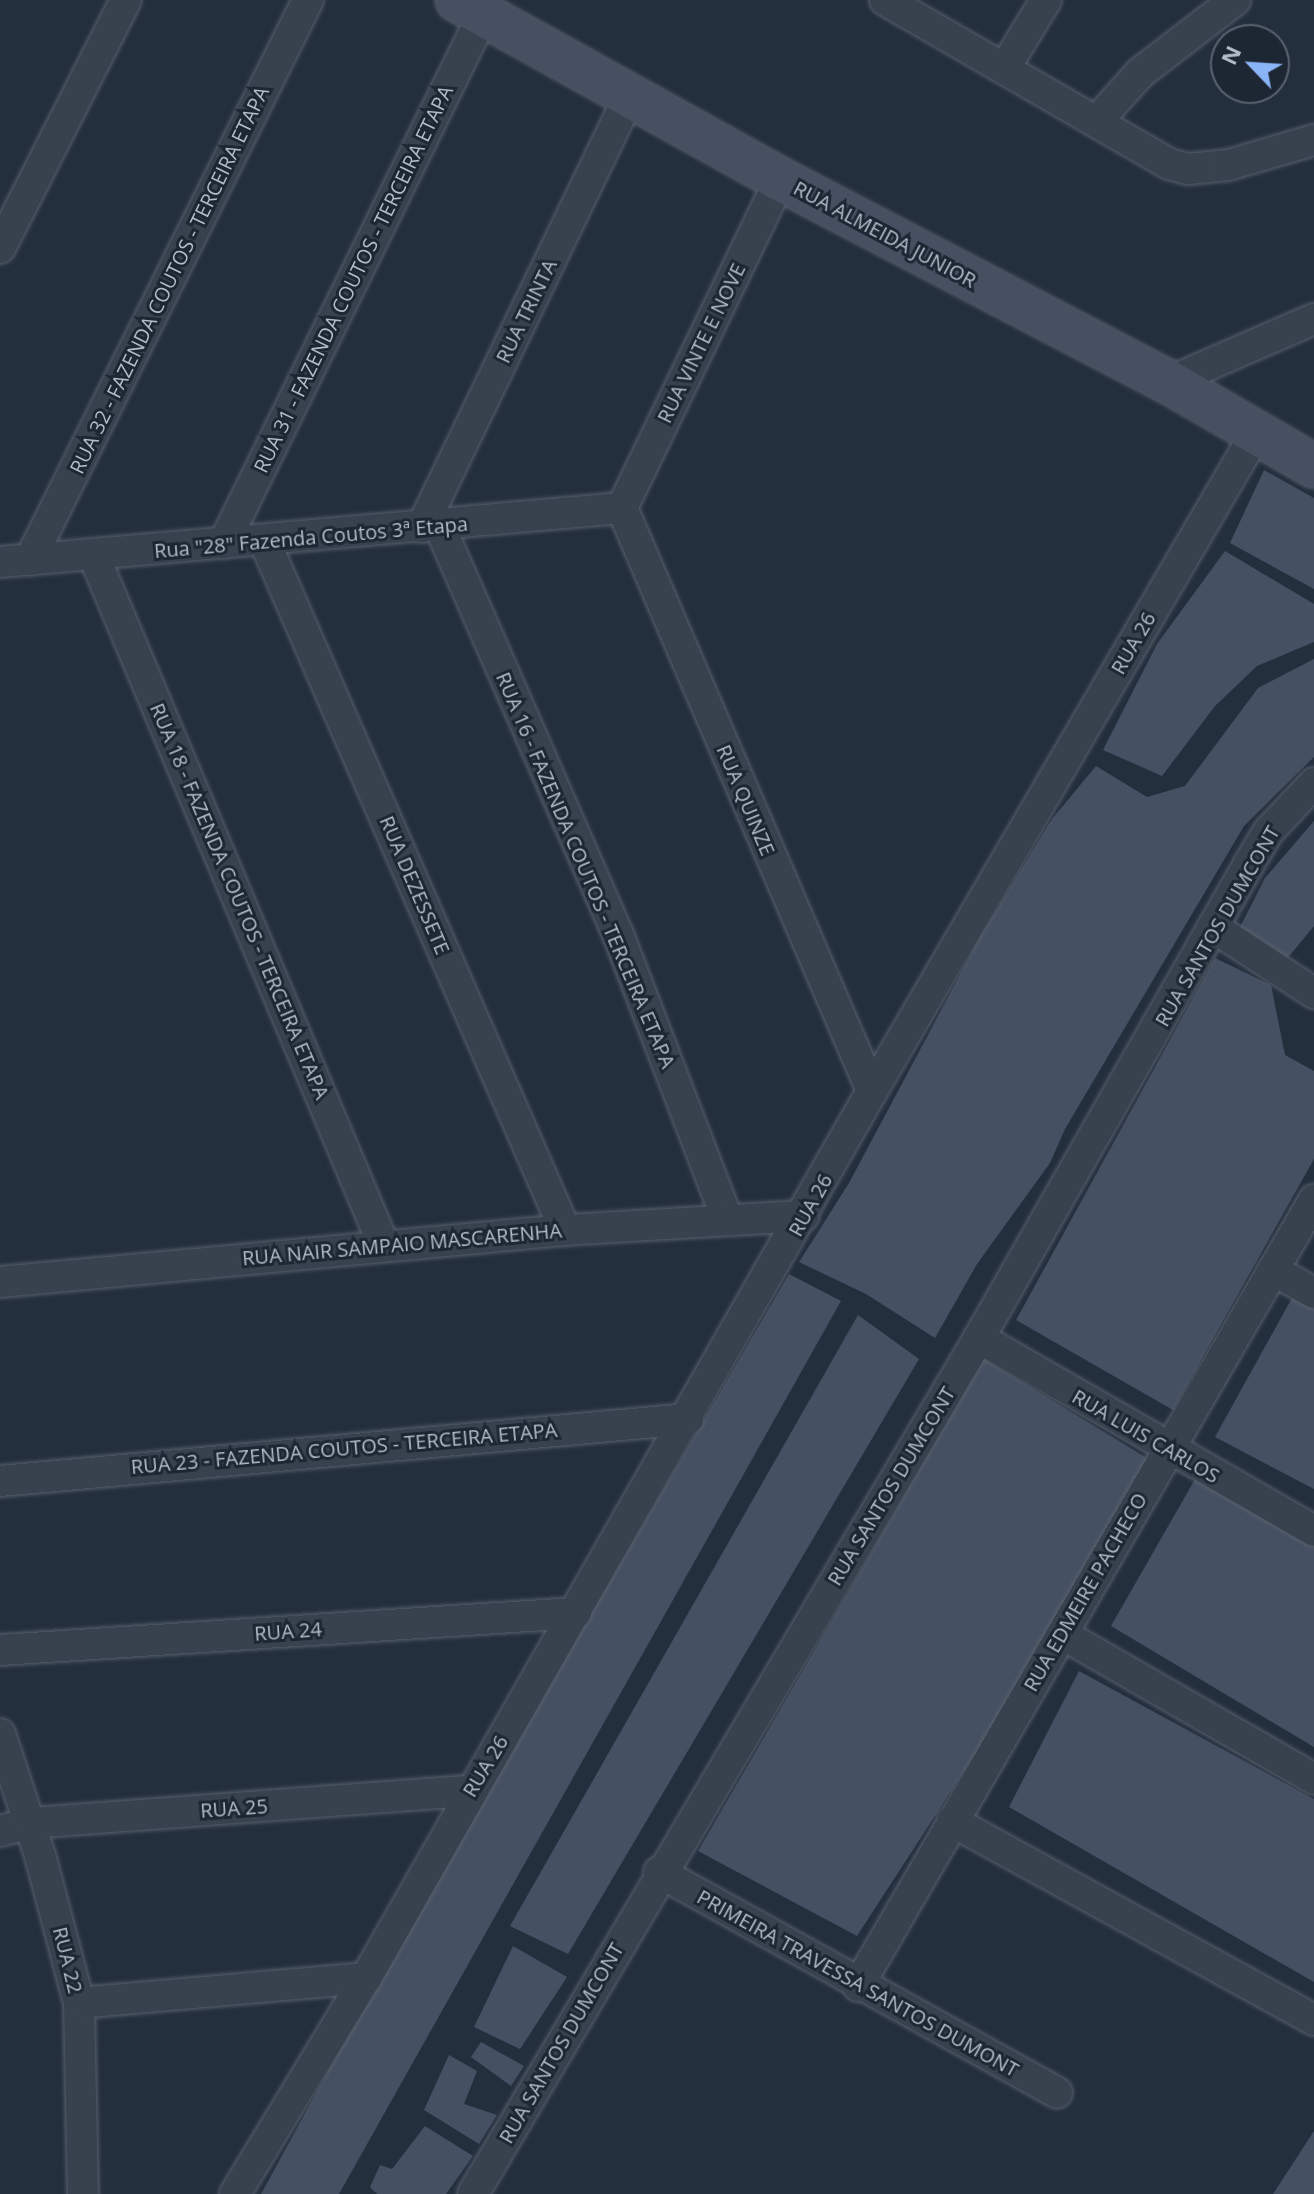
<!DOCTYPE html>
<html>
<head>
<meta charset="utf-8">
<style>
	body { margin:0 }
	#map { position:relative; width:1314px; height:2194px; overflow:hidden; background:#242f3e; font-family:"Open Sans",sans-serif }
	div>[style] { position:absolute }
	.building>* { inset:0; background:#455162 }
	.roads { filter:drop-shadow(0 0 2px #565f6c) drop-shadow(0 0 2px #565f6c) }
	.street>* { height:30px; margin:-15px; padding:0 15px; transform-origin:15px; border-radius:15px; background:#38414e }
	.secondary>* { height:42px; margin:-21px; padding:0 21px; transform-origin:21px; border-radius:21px; background:#465061 }
	span { translate:-50% -50%; white-space:nowrap; text-align:center; line-height:1.15; -webkit-text-stroke:6px #1d2633; paint-order:stroke }
	.street-label { font-size:20px; color:#b4bcc9 }
	.north { position:absolute; left:1210px; top:24px; width:80px; height:80px; box-sizing:border-box; background:#1d2633; border:2px solid #59626f; border-radius:50%; rotate:295deg; font-size:22px; font-weight:700; line-height:32px; text-align:center; color:#b4bcc9 }
	.north::after { content:''; display:block; margin:auto; width:28px; height:36px; background:#8ab4f8; clip-path:polygon(50% 0,100% 100%,50% 72%,0 100%) }
</style>
</head>
<body>
<div id="map">
	<div class="building">
		<i style="clip-path:polygon(1264px 470px,1314px 498px,1314px 589px,1230px 543px)"></i>
		<i style="clip-path:polygon(1225px 551px,1314px 604px,1314px 642px,1257px 666px,1215px 706px,1162px 776px,1103px 750px,1157px 644px)"></i>
		<i style="clip-path:polygon(1314px 659px,1314px 757px,1244px 826px,1065px 1129px,1050px 1163px,977px 1264px,935px 1338px,866px 1294px,799px 1262px,849px 1183px,979px 939px,1052px 819px,1096px 766px,1147px 797px,1185px 786px,1258px 688px)"></i>
		<i style="clip-path:polygon(1314px 821px,1314px 926px,1286px 960px,1237px 933px,1265px 878px)"></i>
		<i style="clip-path:polygon(1215px 958px,1271px 985px,1285px 1055px,1314px 1071px,1314px 1159px,1173px 1410px,1016px 1320px)"></i>
		<i style="clip-path:polygon(789px 1274px,841px 1301px,339px 2194px,261px 2194px,384px 1969px)"></i>
		<i style="clip-path:polygon(1292px 1298px,1314px 1309px,1314px 1489px,1215px 1437px)"></i>
		<i style="clip-path:polygon(858px 1315px,919px 1359px,568px 1954px,510px 1926px)"></i>
		<i style="clip-path:polygon(984px 1359px,1147px 1458px,1031px 1668px,857px 1936px,698px 1851px)"></i>
		<i style="clip-path:polygon(1198px 1474px,1314px 1539px,1314px 1747px,1111px 1626px)"></i>
		<i style="clip-path:polygon(1079px 1671px,1314px 1799px,1314px 1982px,1009px 1807px)"></i>
		<i style="clip-path:polygon(513px 1946px,567px 1977px,520px 2049px,474px 2027px)"></i>
		<i style="clip-path:polygon(481px 2042px,524px 2066px,511px 2086px,471px 2057px)"></i>
		<i style="clip-path:polygon(449px 2055px,477px 2071px,464px 2104px,497px 2115px,479px 2144px,424px 2110px)"></i>
		<i style="clip-path:polygon(425px 2126px,473px 2156px,446px 2194px,377px 2194px,370px 2187px,380px 2165px,392px 2169px)"></i>
		<i style="clip-path:polygon(1314px 2131px,1314px 2194px,1273px 2194px)"></i>
	</div>
	<div class="roads">
		<div class="street">
			<i style="left:885px;top:0;width:328px;rotate:30deg"></i>
			<i style="left:1169px;top:164px;width:20px;rotate:15deg"></i>
			<i style="left:1188px;top:169px;width:41px;rotate:-5.6deg"></i>
			<i style="left:1229px;top:165px;width:89px;rotate:-16.4deg"></i>
			<i style="left:1004px;top:69px;width:81px;rotate:-58.7deg"></i>
			<i style="left:1097px;top:121px;width:64px;rotate:-48.1deg"></i>
			<i style="left:1140px;top:73px;width:120px;rotate:-37.5deg"></i>
			<i style="left:0;top:248px;width:278px;rotate:-63.1deg"></i>
			<i style="left:1169px;top:382px;width:158px;rotate:-23.5deg"></i>
			<i style="left:622px;top:508px;width:634px;rotate:66.79deg"></i>
			<i style="left:622px;top:508px;width:365px;rotate:-64.3deg"></i>
			<i style="left:439px;top:525px;width:450px;rotate:66.4deg"></i>
			<i style="left:619px;top:937px;width:301px;rotate:69deg"></i>
			<i style="left:422px;top:527px;width:479px;rotate:-64.3deg"></i>
			<i style="left:264px;top:540px;width:753px;rotate:66.43deg"></i>
			<i style="left:224px;top:543px;width:588px;rotate:-63.87deg"></i>
			<i style="left:94px;top:556px;width:748px;rotate:67.2deg"></i>
			<i style="left:30px;top:560px;width:625px;rotate:-63.6deg"></i>
			<i style="left:0;top:562px;width:624px;rotate:-4.96deg"></i>
			<i style="left:1213px;top:927px;width:121px;rotate:33.2deg"></i>
			<i style="left:1273px;top:1270px;width:47px;rotate:29.3deg"></i>
			<i style="left:0;top:1282px;width:567px;rotate:-5.26deg"></i>
			<i style="left:565px;top:1230px;width:239px;rotate:-3.4deg"></i>
			<i style="left:979px;top:1338px;width:387px;rotate:29.9deg"></i>
			<i style="left:0;top:1481px;width:691px;rotate:-5.15deg"></i>
			<i style="left:1062px;top:1634px;width:291px;rotate:29.9deg"></i>
			<i style="left:0;top:1650px;width:577px;rotate:-3.68deg"></i>
			<i style="left:0;top:1734px;width:132px;rotate:71.8deg"></i>
			<i style="left:41px;top:1859px;width:149px;rotate:75.2deg"></i>
			<i style="left:79px;top:2003px;width:191px;rotate:88.8deg"></i>
			<i style="left:952px;top:1821px;width:413px;rotate:28.8deg"></i>
			<i style="left:0;top:1831px;width:31px;rotate:-15deg"></i>
			<i style="left:30px;top:1823px;width:440px;rotate:-4.2deg"></i>
			<i style="left:659px;top:1872px;width:455px;rotate:29deg"></i>
			<i style="left:858px;top:1986px;width:909px;rotate:-59.88deg"></i>
			<i style="left:79px;top:2003px;width:288px;rotate:-5deg"></i>
			<i style="left:235px;top:2194px;width:253px;rotate:-58.8deg"></i>
			<i style="left:366px;top:1978px;width:1021px;rotate:-60.3deg"></i>
			<i style="left:872px;top:1091px;width:762px;rotate:-59.73deg"></i>
			<i style="left:473px;top:2194px;width:994px;rotate:-59.41deg"></i>
			<i style="left:979px;top:1338px;width:546px;rotate:-60.33deg"></i>
			<i style="left:1249px;top:864px;width:39px;rotate:-59deg"></i>
			<i style="left:1269px;top:831px;width:66px;rotate:-46.8deg"></i>
		</div>
		<div class="secondary">
			<i style="left:457px;top:0;width:369px;rotate:29deg"></i>
			<i style="left:780px;top:179px;width:439px;rotate:27.6deg"></i>
			<i style="left:1169px;top:382px;width:168px;rotate:30.1deg"></i>
		</div>
	</div>
	<div class="street-label">
		<span style="left:885px;top:234px;rotate:28deg">RUA ALMEIDA JUNIOR</span>
		<span style="left:353px;top:279px;rotate:-64deg">RUA 31 - FAZENDA COUTOS - TERCEIRA ETAPA</span>
		<span style="left:169px;top:280px;rotate:-64deg">RUA 32 - FAZENDA COUTOS - TERCEIRA ETAPA</span>
		<span style="left:526px;top:311px;rotate:-64deg">RUA TRINTA</span>
		<span style="left:701px;top:343px;rotate:-64deg">RUA VINTE E NOVE</span>
		<span style="left:311px;top:537px;rotate:-5deg">Rua "28" Fazenda Coutos 3ª Etapa</span>
		<span style="left:1133px;top:643px;rotate:-60deg">RUA 26</span>
		<span style="left:746px;top:800px;rotate:67deg">RUA QUINZE</span>
		<span style="left:586px;top:870px;rotate:67deg">RUA 16 - FAZENDA COUTOS - TERCEIRA ETAPA</span>
		<span style="left:415px;top:885px;rotate:67deg">RUA DEZESSETE</span>
		<span style="left:240px;top:901px;rotate:67deg">RUA 18 - FAZENDA COUTOS - TERCEIRA ETAPA</span>
		<span style="left:1217px;top:926px;rotate:-60deg">RUA SANTOS DUMCONT</span>
		<span style="left:810px;top:1205px;rotate:-61deg">RUA 26</span>
		<span style="left:402px;top:1244px;rotate:-5deg">RUA NAIR SAMPAIO MASCARENHA</span>
		<span style="left:1146px;top:1436px;rotate:30deg">RUA LUIS CARLOS</span>
		<span style="left:344px;top:1448px;rotate:-5deg">RUA 23 - FAZENDA COUTOS - TERCEIRA ETAPA</span>
		<span style="left:891px;top:1486px;rotate:-59deg">RUA SANTOS DUMCONT</span>
		<span style="left:1085px;top:1592px;rotate:-60deg">RUA EDMEIRE PACHECO</span>
		<span style="left:288px;top:1631px;rotate:-4deg">RUA 24</span>
		<span style="left:485px;top:1766px;rotate:-59deg">RUA 26</span>
		<span style="left:234px;top:1808px;rotate:-4deg">RUA 25</span>
		<span style="left:68px;top:1960px;rotate:76deg">RUA 22</span>
		<span style="left:858px;top:1983px;rotate:29deg">PRIMEIRA TRAVESSA SANTOS DUMONT</span>
		<span style="left:561px;top:2043px;rotate:-60deg">RUA SANTOS DUMCONT</span>
	</div>
	<div class="north">N</div>
</div>
</body>
</html>
